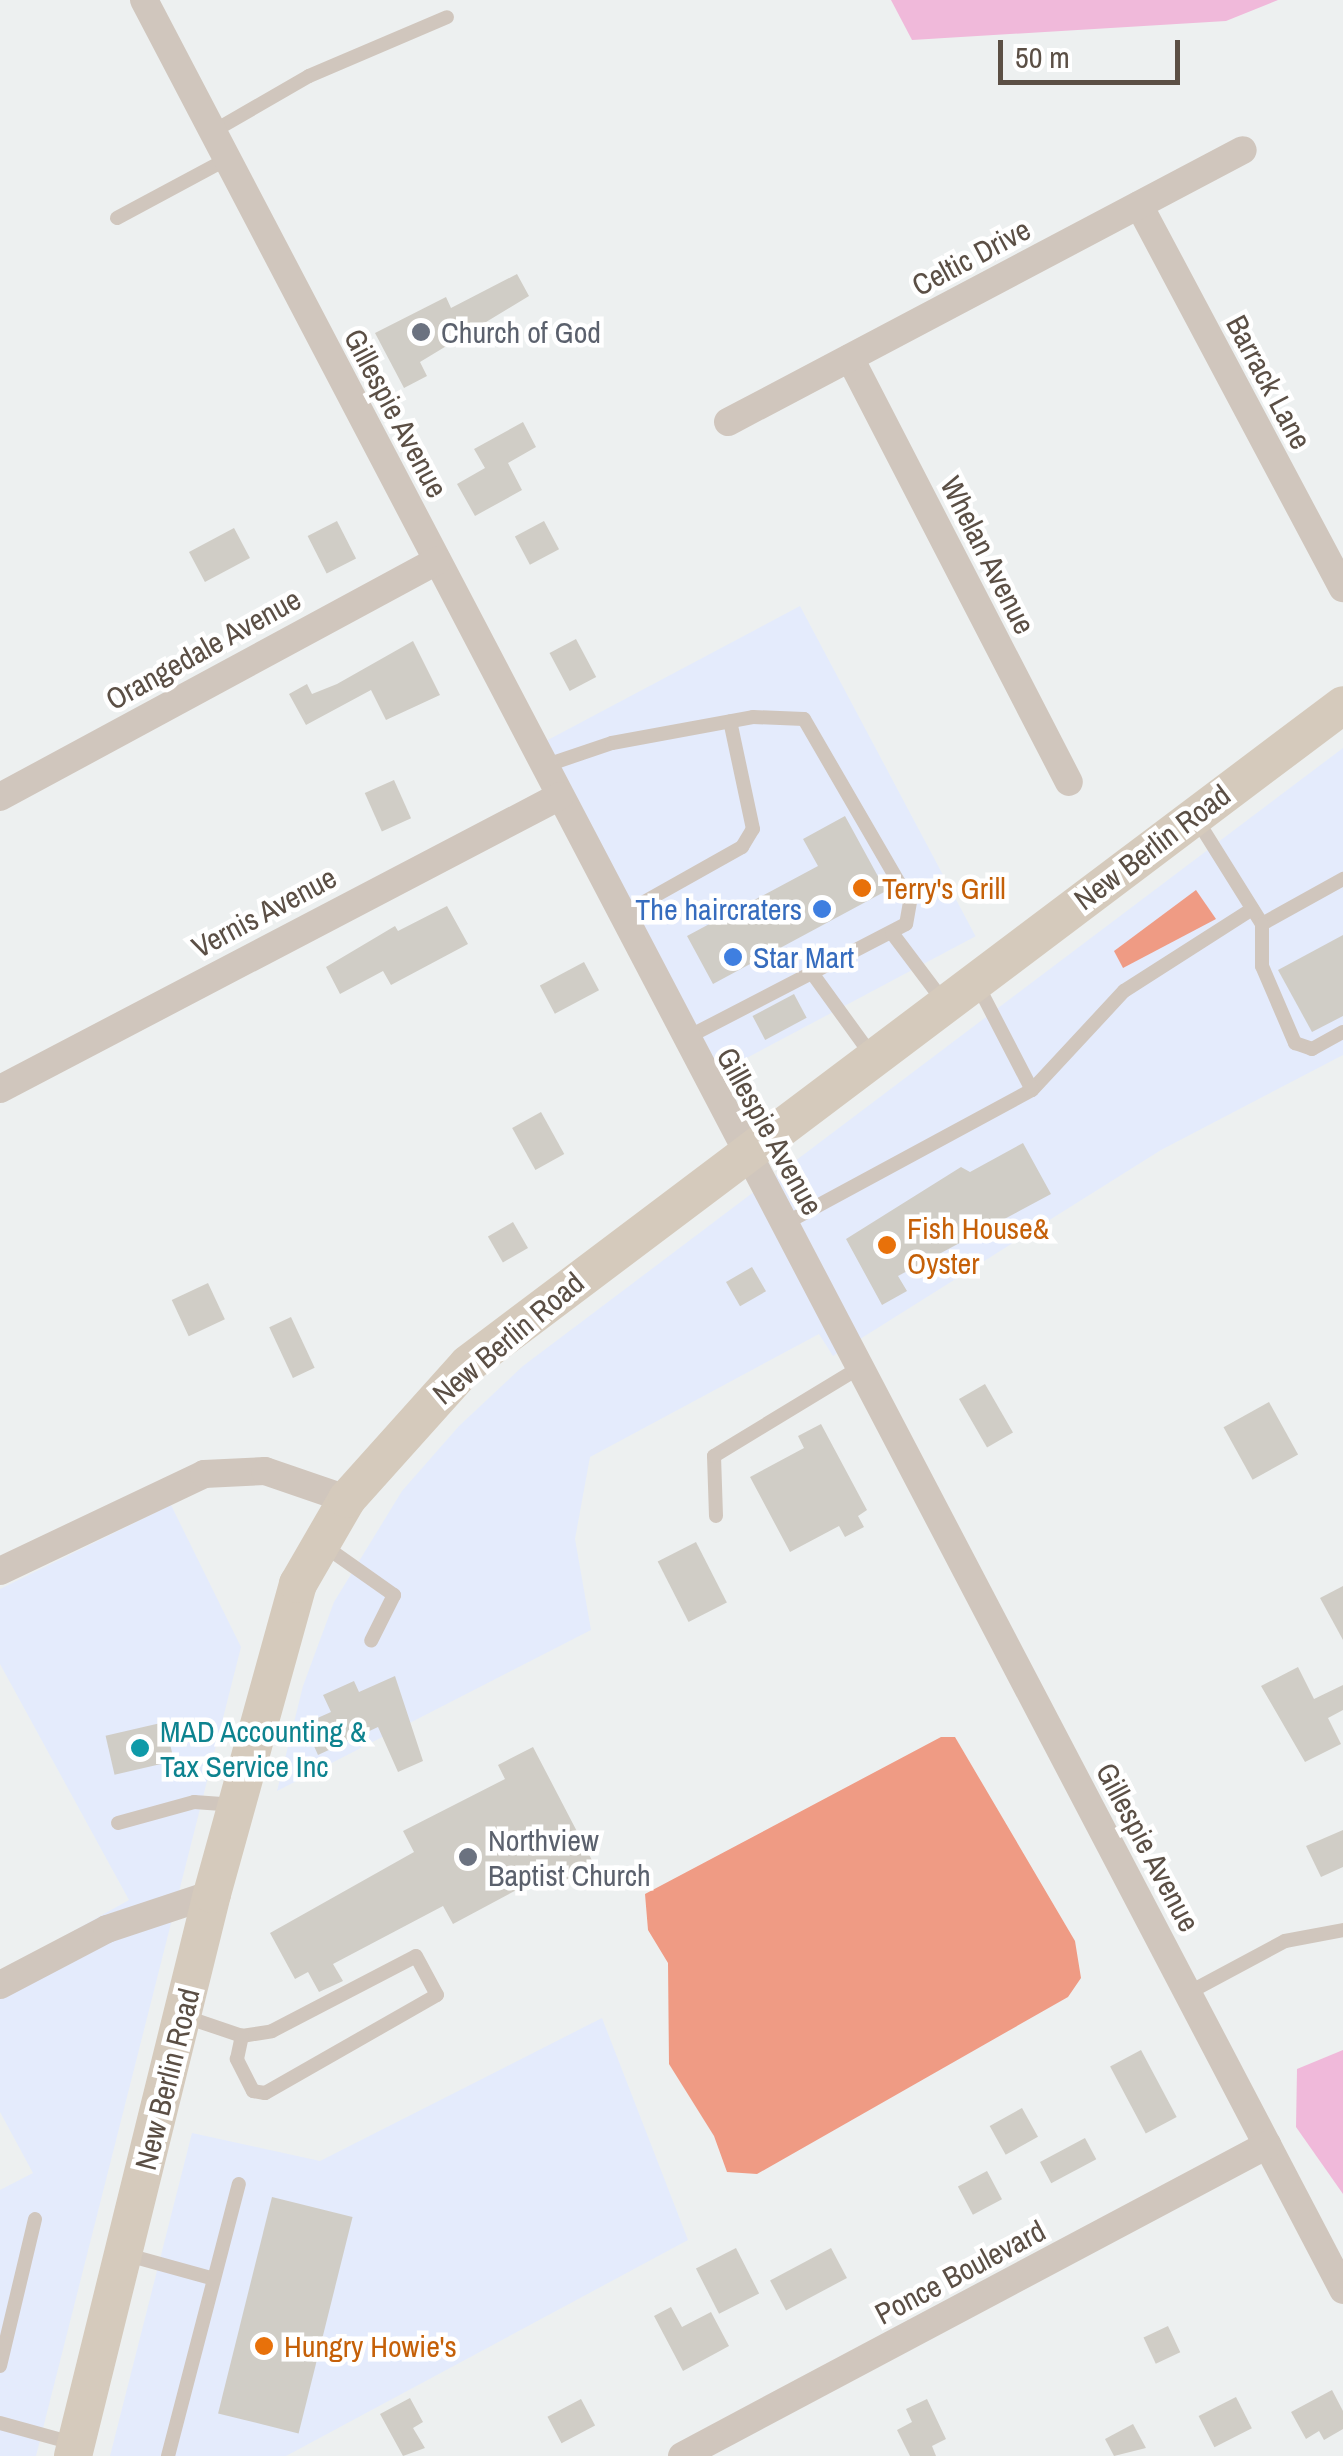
<!DOCTYPE html>
<html>
<head>
<meta charset="utf-8">
<style>
	body { margin:0 }
	#map { position:relative; width:1343px; height:2456px; overflow:hidden; background:#edf0f0; font-family:"Archivo Narrow",sans-serif }
	div>[style] { position:absolute }
	.commercial>* { inset:0; background:#e4ebfc; transform-origin:0 0 }
	.green>* { inset:0; background:#f0b9da }
	.water>* { inset:0; background:#ef9b84 }
	.building>* { inset:0; background:#d0cdc6; transform-origin:0 0 }
	.lane>* { height:14px; margin:-7px; padding:0 7px; transform-origin:7px; border-radius:7px; background:#d0c6bd }
	.street>* { height:28px; margin:-14px; padding:0 14px; transform-origin:14px; border-radius:14px; background:#d0c6bd }
	.secondary>* { height:38px; margin:-19px; padding:0 19px; transform-origin:19px; border-radius:19px; background:#d5cabc }
	.dots>* { width:28px; height:28px; translate:-50% -50%; box-sizing:border-box; border:5px solid #fff; border-radius:50% }
	span { translate:-50% -50%; white-space:nowrap; text-align:center; line-height:1.15; -webkit-text-stroke:9px #fff; paint-order:stroke }
	.street-label { font-size:30px; color:#5b4f45 }
	.worship-label { font-size:30px; color:#5b616d }
	.left { translate:0 -50%; text-align:left }
	.food-label { font-size:30px; color:#c56008 }
	.shop-label { font-size:30px; color:#366cbe }
	.right { translate:-100% -50%; text-align:right }
	.culture-label { font-size:30px; color:#0d838f }
	.scale { position:absolute; left:998px; top:40px; width:182px; height:45px; box-sizing:border-box; border:5px solid #5b4f45; border-top:0; padding-left:12px; font-size:30px; line-height:35px; white-space:nowrap; color:#5b4f45; -webkit-text-stroke:8px #fff; paint-order:stroke }
</style>
</head>
<body>
<div id="map">
	<div class="commercial">
		<i style="left:800px;top:606px;width:374px;height:292px;rotate:62deg"></i>
		<i style="clip-path:polygon(1343px 748px,1343px 1055px,1161px 1150px,833px 1356px,819px 1334px,590px 1457px,575px 1539px,591px 1630px,277px 1791px,303px 1686px,334px 1602px,402px 1491px,459px 1426px,523px 1366px)"></i>
		<i style="clip-path:polygon(171px 1505px,241px 1647px,36px 2456px,0 2456px,0 2190px,33px 2173px,0 2112px,0 1972px,129px 1900px,0 1664px,0 1589px)"></i>
		<i style="clip-path:polygon(602px 2018px,688px 2240px,286px 2456px,110px 2456px,192px 2133px,320px 2161px)"></i>
	</div>
	<div class="green">
		<i style="clip-path:polygon(891px 0,1278px 0,1226px 21px,912px 40px)"></i>
		<i style="clip-path:polygon(1343px 2050px,1343px 2194px,1296px 2127px,1297px 2069px)"></i>
	</div>
	<div class="water">
		<i style="clip-path:polygon(1196px 890px,1216px 919px,1123px 968px,1114px 951px)"></i>
		<i style="clip-path:polygon(941px 1737px,955px 1737px,1075px 1941px,1081px 1978px,1068px 1997px,757px 2174px,727px 2172px,714px 2136px,669px 2064px,668px 1963px,648px 1930px,645px 1894px)"></i>
	</div>
	<div class="building">
		<i style="clip-path:polygon(517px 274px,529px 296px,420px 362px,427px 376px,404px 388px,375px 333px,446px 297px,451px 308px)"></i>
		<i style="clip-path:polygon(523px 422px,536px 447px,508px 463px,522px 490px,475px 516px,457px 484px,485px 468px,474px 449px)"></i>
		<i style="left:337px;top:521px;width:42px;height:33px;rotate:63deg"></i>
		<i style="left:544px;top:521px;width:32px;height:33px;rotate:62deg"></i>
		<i style="left:234px;top:528px;width:34px;height:51px;rotate:62deg"></i>
		<i style="left:576px;top:639px;width:43px;height:30px;rotate:62deg"></i>
		<i style="clip-path:polygon(413px 641px,440px 695px,386px 720px,371px 690px,306px 725px,289px 694px,307px 684px,312px 694px,337px 684px)"></i>
		<i style="left:394px;top:780px;width:42px;height:32px;rotate:66deg"></i>
		<i style="clip-path:polygon(845px 816px,886px 891px,713px 984px,687px 936px,818px 866px,803px 839px)"></i>
		<i style="clip-path:polygon(447px 906px,468px 944px,391px 985px,383px 971px,340px 994px,326px 967px,395px 926px,398px 931px)"></i>
		<i style="clip-path:polygon(1343px 935px,1343px 1016px,1312px 1032px,1278px 970px)"></i>
		<i style="left:584px;top:962px;width:32px;height:50px;rotate:62deg"></i>
		<i style="left:794px;top:994px;width:27px;height:47px;rotate:62deg"></i>
		<i style="left:541px;top:1112px;width:48px;height:33px;rotate:61deg"></i>
		<i style="clip-path:polygon(1023px 1143px,1051px 1194px,898px 1276px,907px 1291px,882px 1305px,846px 1239px,961px 1167px,970px 1172px)"></i>
		<i style="left:513px;top:1222px;width:30px;height:29px;rotate:60deg"></i>
		<i style="left:752px;top:1267px;width:28px;height:30px;rotate:60deg"></i>
		<i style="left:208px;top:1283px;width:40px;height:40px;rotate:65deg"></i>
		<i style="left:291px;top:1317px;width:56px;height:24px;rotate:65deg"></i>
		<i style="left:985px;top:1384px;width:56px;height:30px;rotate:60deg"></i>
		<i style="left:1269px;top:1402px;width:60px;height:52px;rotate:61deg"></i>
		<i style="clip-path:polygon(821px 1424px,867px 1510px,858px 1516px,864px 1527px,845px 1537px,839px 1526px,790px 1552px,750px 1477px,804px 1448px,798px 1436px)"></i>
		<i style="left:696px;top:1542px;width:68px;height:43px;rotate:63deg"></i>
		<i style="clip-path:polygon(1343px 1586px,1343px 1640px,1320px 1598px)"></i>
		<i style="clip-path:polygon(1298px 1667px,1314px 1699px,1343px 1685px,1343px 1710px,1328px 1718px,1341px 1744px,1305px 1762px,1261px 1686px)"></i>
		<i style="clip-path:polygon(395px 1676px,423px 1761px,398px 1772px,378px 1727px,318px 1755px,304px 1724px,331px 1712px,323px 1695px,354px 1681px,359px 1692px)"></i>
		<i style="left:165px;top:1722px;width:40px;height:61px;rotate:77deg"></i>
		<i style="clip-path:polygon(533px 1747px,595px 1866px,561px 1882px,554px 1870px,453px 1924px,443px 1906px,333px 1964px,343px 1981px,319px 1992px,308px 1972px,295px 1979px,270px 1933px,414px 1852px,403px 1831px,505px 1779px,498px 1765px)"></i>
		<i style="clip-path:polygon(1343px 1830px,1343px 1867px,1321px 1877px,1306px 1846px)"></i>
		<i style="left:1141px;top:2050px;width:76px;height:35px;rotate:62deg"></i>
		<i style="left:1022px;top:2108px;width:33px;height:37px;rotate:61deg"></i>
		<i style="left:1085px;top:2138px;width:24px;height:51px;rotate:62deg"></i>
		<i style="left:987px;top:2171px;width:32px;height:33px;rotate:62deg"></i>
		<i style="left:272px;top:2197px;width:83px;height:223px;rotate:14deg"></i>
		<i style="left:736px;top:2248px;width:51px;height:45px;rotate:63deg"></i>
		<i style="left:831px;top:2248px;width:34px;height:69px;rotate:62deg"></i>
		<i style="clip-path:polygon(671px 2307px,682px 2327px,711px 2312px,729px 2346px,683px 2371px,654px 2316px)"></i>
		<i style="left:1168px;top:2326px;width:29px;height:27px;rotate:65deg"></i>
		<i style="clip-path:polygon(1332px 2390px,1343px 2411px,1343px 2429px,1324px 2440px,1319px 2431px,1306px 2439px,1291px 2412px)"></i>
		<i style="left:1236px;top:2397px;width:35px;height:42px;rotate:63deg"></i>
		<i style="clip-path:polygon(410px 2398px,423px 2422px,413px 2428px,425px 2448px,403px 2456px,380px 2414px)"></i>
		<i style="left:581px;top:2399px;width:30px;height:38px;rotate:62deg"></i>
		<i style="clip-path:polygon(927px 2399px,946px 2439px,932px 2446px,936px 2456px,910px 2456px,897px 2430px,912px 2422px,906px 2409px)"></i>
		<i style="clip-path:polygon(1133px 2424px,1146px 2448px,1114px 2456px,1105px 2439px)"></i>
	</div>
	<div class="lane">
		<i style="left:212px;top:132px;width:112px;rotate:-30deg"></i>
		<i style="left:309px;top:76px;width:150px;rotate:-23.1deg"></i>
		<i style="left:117px;top:218px;width:125px;rotate:-28.2deg"></i>
		<i style="left:544px;top:766px;width:72px;rotate:-18.7deg"></i>
		<i style="left:612px;top:743px;width:143px;rotate:-10.4deg"></i>
		<i style="left:753px;top:717px;width:51px;rotate:2.2deg"></i>
		<i style="left:804px;top:719px;width:211px;rotate:59.9deg"></i>
		<i style="left:910px;top:902px;width:22px;rotate:100deg"></i>
		<i style="left:906px;top:924px;width:250px;rotate:152.6deg"></i>
		<i style="left:1197px;top:820px;width:123px;rotate:58deg"></i>
		<i style="left:1262px;top:924px;width:93px;rotate:-29.1deg"></i>
		<i style="left:621px;top:915px;width:139px;rotate:-29.3deg"></i>
		<i style="left:742px;top:847px;width:21px;rotate:-59deg"></i>
		<i style="left:753px;top:829px;width:110px;rotate:-102deg"></i>
		<i style="left:1262px;top:924px;width:42px;rotate:90deg"></i>
		<i style="left:1262px;top:966px;width:84px;rotate:66.8deg"></i>
		<i style="left:1295px;top:1043px;width:18px;rotate:19deg"></i>
		<i style="left:1312px;top:1049px;width:35px;rotate:-29deg"></i>
		<i style="left:892px;top:933px;width:86px;rotate:53deg"></i>
		<i style="left:812px;top:973px;width:102px;rotate:54.1deg"></i>
		<i style="left:1032px;top:1090px;width:135px;rotate:-47.1deg"></i>
		<i style="left:1124px;top:991px;width:152px;rotate:-32.6deg"></i>
		<i style="left:784px;top:1224px;width:282px;rotate:-28.4deg"></i>
		<i style="left:1032px;top:1090px;width:119px;rotate:-117.4deg"></i>
		<i style="left:716px;top:1516px;width:60px;rotate:-91.9deg"></i>
		<i style="left:714px;top:1456px;width:170px;rotate:-31.3deg"></i>
		<i style="left:323px;top:1545px;width:87px;rotate:35.2deg"></i>
		<i style="left:394px;top:1595px;width:51px;rotate:116.6deg"></i>
		<i style="left:118px;top:1823px;width:79px;rotate:-15.4deg"></i>
		<i style="left:194px;top:1802px;width:42px;rotate:4.1deg"></i>
		<i style="left:1188px;top:1993px;width:110px;rotate:-28.2deg"></i>
		<i style="left:1285px;top:1941px;width:59px;rotate:-10.7deg"></i>
		<i style="left:183px;top:2016px;width:62px;rotate:18.7deg"></i>
		<i style="left:242px;top:2036px;width:30px;rotate:-9deg"></i>
		<i style="left:272px;top:2031px;width:162px;rotate:-27.5deg"></i>
		<i style="left:416px;top:1956px;width:44px;rotate:61.7deg"></i>
		<i style="left:437px;top:1995px;width:198px;rotate:150.3deg"></i>
		<i style="left:265px;top:2093px;width:12px;rotate:-171deg"></i>
		<i style="left:253px;top:2091px;width:36px;rotate:-117deg"></i>
		<i style="left:237px;top:2059px;width:24px;rotate:-78deg"></i>
		<i style="left:124px;top:2254px;width:93px;rotate:15.5deg"></i>
		<i style="left:0;top:2366px;width:151px;rotate:-76.6deg"></i>
		<i style="left:0;top:2423px;width:79px;rotate:15.4deg"></i>
		<i style="left:168px;top:2456px;width:281px;rotate:-75.4deg"></i>
	</div>
	<div class="street">
		<i style="left:144px;top:0;width:2585px;rotate:62.36deg"></i>
		<i style="left:1139px;top:205px;width:434px;rotate:62deg"></i>
		<i style="left:850px;top:358px;width:477px;rotate:62.7deg"></i>
		<i style="left:728px;top:422px;width:582px;rotate:-27.84deg"></i>
		<i style="left:0;top:797px;width:497px;rotate:-28.4deg"></i>
		<i style="left:0;top:1089px;width:632px;rotate:-27.62deg"></i>
		<i style="left:0;top:1571px;width:226px;rotate:-25.4deg"></i>
		<i style="left:204px;top:1474px;width:61px;rotate:-2.8deg"></i>
		<i style="left:265px;top:1471px;width:87px;rotate:18.9deg"></i>
		<i style="left:0;top:1985px;width:121px;rotate:-27.6deg"></i>
		<i style="left:107px;top:1929px;width:111px;rotate:-18.4deg"></i>
		<i style="left:682px;top:2456px;width:663px;rotate:-28deg"></i>
	</div>
	<div class="secondary">
		<i style="left:73px;top:2456px;width:579px;rotate:-76.11deg"></i>
		<i style="left:212px;top:1894px;width:322px;rotate:-74.5deg"></i>
		<i style="left:298px;top:1584px;width:98px;rotate:-60deg"></i>
		<i style="left:347px;top:1499px;width:181px;rotate:-48.1deg"></i>
		<i style="left:468px;top:1364px;width:1095px;rotate:-36.98deg"></i>
	</div>
	<div class="dots">
		<i style="left:421px;top:332px;background:#6b7280"></i>
		<i style="left:862px;top:888px;background:#e8710a"></i>
		<i style="left:822px;top:909px;background:#3f7fe0"></i>
		<i style="left:733px;top:957px;background:#3f7fe0"></i>
		<i style="left:887px;top:1245px;background:#e8710a"></i>
		<i style="left:140px;top:1748px;background:#0f9aa8"></i>
		<i style="left:468px;top:1857px;background:#6b7280"></i>
		<i style="left:264px;top:2346px;background:#e8710a"></i>
	</div>
	<div class="street-label">
		<span style="left:971px;top:257px;rotate:-28deg">Celtic Drive</span>
		<span style="left:1269px;top:382px;rotate:62deg">Barrack Lane</span>
		<span style="left:396px;top:413px;rotate:62deg">Gillespie Avenue</span>
		<span style="left:988px;top:555px;rotate:63deg">Whelan Avenue</span>
		<span style="left:203px;top:649px;rotate:-29deg">Orangedale Avenue</span>
		<span style="left:1152px;top:847px;rotate:-37deg">New Berlin Road</span>
		<span style="left:264px;top:912px;rotate:-28deg">Vernis Avenue</span>
		<span style="left:770px;top:1131px;rotate:61deg">Gillespie Avenue</span>
		<span style="left:508px;top:1338px;rotate:-40deg">New Berlin Road</span>
		<span style="left:1148px;top:1847px;rotate:62deg">Gillespie Avenue</span>
		<span style="left:167px;top:2079px;rotate:-76deg">New Berlin Road</span>
		<span style="left:960px;top:2272px;rotate:-28deg">Ponce Boulevard</span>
	</div>
	<div class="worship-label">
		<span class="left" style="left:441px;top:332px">Church of God</span>
		<span class="left" style="left:488px;top:1857px">Northview<br>Baptist Church</span>
	</div>
	<div class="food-label">
		<span class="left" style="left:882px;top:888px">Terry's Grill</span>
		<span class="left" style="left:907px;top:1245px">Fish House&amp;<br>Oyster</span>
		<span class="left" style="left:284px;top:2346px">Hungry Howie's</span>
	</div>
	<div class="shop-label">
		<span class="right" style="left:802px;top:909px">The haircraters</span>
		<span class="left" style="left:753px;top:957px">Star Mart</span>
	</div>
	<div class="culture-label">
		<span class="left" style="left:160px;top:1748px">MAD Accounting &amp;<br>Tax Service Inc</span>
	</div>
	<div class="scale">50 m</div>
</div>
</body>
</html>
